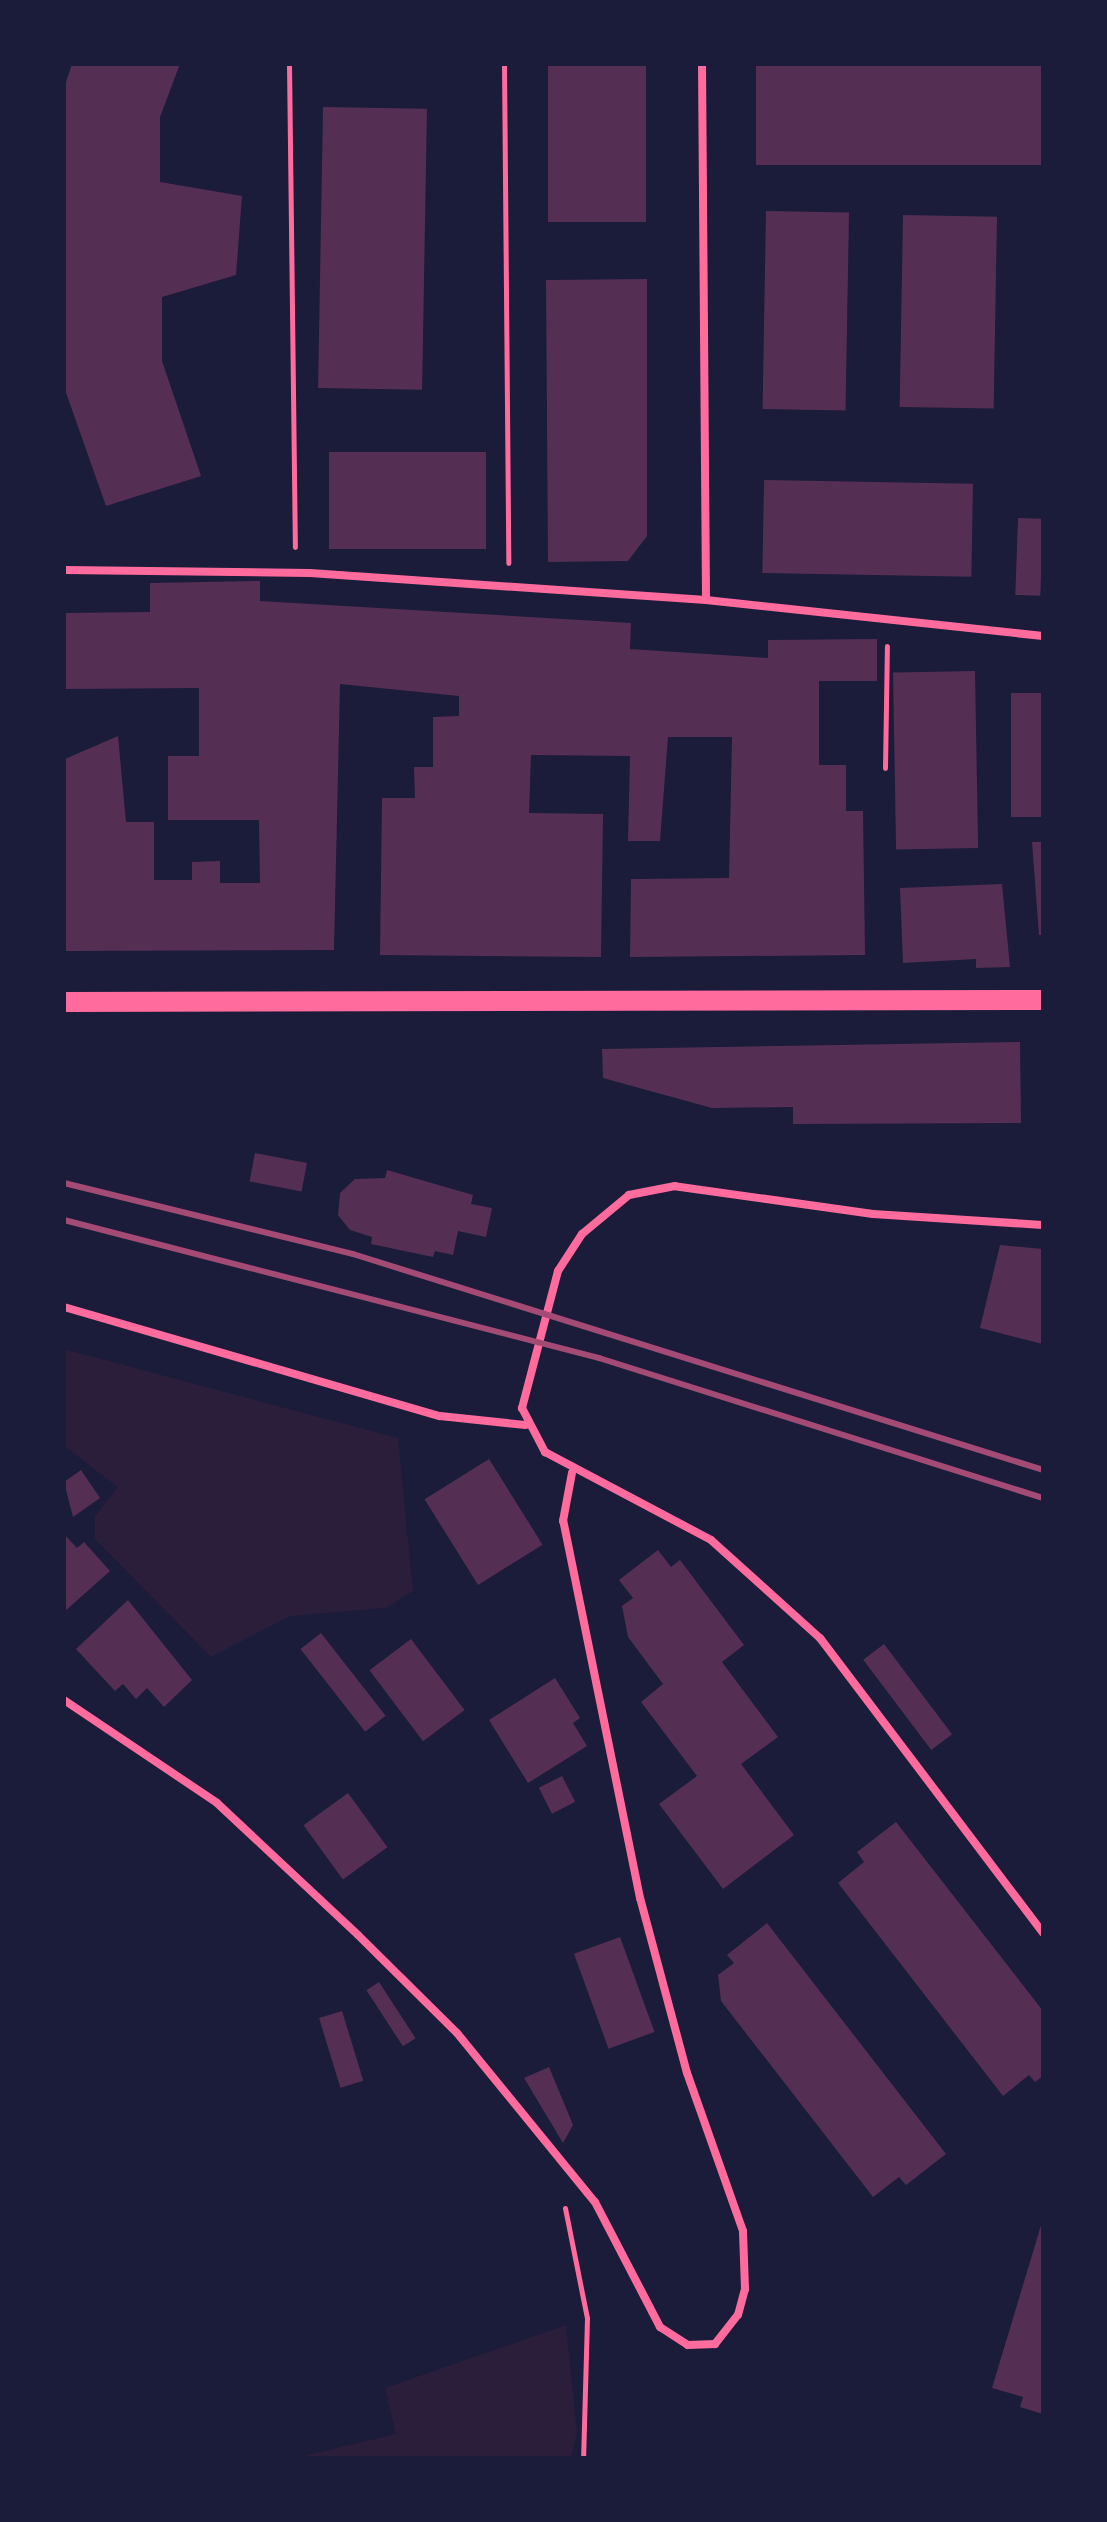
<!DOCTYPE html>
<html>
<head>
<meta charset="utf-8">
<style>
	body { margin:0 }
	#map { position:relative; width:1107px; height:2522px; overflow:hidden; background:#1b1b3a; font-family:"Source Serif 4",serif }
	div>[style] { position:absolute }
	.green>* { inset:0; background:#2a1e3b }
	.building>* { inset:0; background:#542f53; transform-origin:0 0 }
	.path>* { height:5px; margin:-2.5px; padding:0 2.5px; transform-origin:2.5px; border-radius:2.5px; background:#ff6b9d }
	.minor>* { height:8px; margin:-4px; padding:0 4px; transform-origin:4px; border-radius:4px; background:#ff6b9d }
	.primary>* { height:20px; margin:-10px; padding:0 10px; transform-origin:10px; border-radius:10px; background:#ff6b9d }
	.rail>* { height:6px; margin:-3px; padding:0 3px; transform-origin:3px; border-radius:3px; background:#a44b75 }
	span { translate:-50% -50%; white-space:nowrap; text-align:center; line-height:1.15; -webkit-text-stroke:8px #1b1b3a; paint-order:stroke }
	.frame { position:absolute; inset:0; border:66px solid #1b1b3a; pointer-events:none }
</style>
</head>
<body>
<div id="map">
	<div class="green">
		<i style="clip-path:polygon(64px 1349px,398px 1438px,413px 1591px,386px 1608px,290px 1616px,211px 1657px,95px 1539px,95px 1516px,118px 1487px,64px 1446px)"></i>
		<i style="clip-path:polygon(566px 2325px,577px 2432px,571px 2458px,295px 2458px,396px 2434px,385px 2388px)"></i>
	</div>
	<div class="building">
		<i style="clip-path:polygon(72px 64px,180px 64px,160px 117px,160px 182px,242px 196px,236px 275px,162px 297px,162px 361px,201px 476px,106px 506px,64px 387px,64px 88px)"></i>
		<i style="left:548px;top:64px;width:98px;height:158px"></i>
		<i style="left:756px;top:64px;width:287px;height:101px"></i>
		<i style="left:323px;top:107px;width:104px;height:281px;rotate:1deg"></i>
		<i style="left:766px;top:211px;width:83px;height:198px;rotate:1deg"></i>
		<i style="left:903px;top:215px;width:94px;height:192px;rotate:1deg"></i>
		<i style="clip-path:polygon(647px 279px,647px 536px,628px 561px,548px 562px,546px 280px)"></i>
		<i style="left:329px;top:452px;width:157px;height:97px"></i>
		<i style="left:764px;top:480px;width:209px;height:93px;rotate:1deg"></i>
		<i style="left:1018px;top:518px;width:25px;height:77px;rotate:2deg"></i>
		<i style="clip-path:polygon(260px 581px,260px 601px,631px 623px,630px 649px,768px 658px,768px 640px,877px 639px,877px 681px,819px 681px,819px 765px,846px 765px,846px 811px,863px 811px,865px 955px,630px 957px,631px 879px,729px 878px,732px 737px,668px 737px,660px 841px,628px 841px,630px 756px,531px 755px,529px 813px,603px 814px,601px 957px,380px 955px,382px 798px,415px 798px,414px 767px,433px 767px,433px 717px,459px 716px,459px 696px,340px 684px,334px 950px,66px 951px,65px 759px,118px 736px,126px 822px,154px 822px,154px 880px,192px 880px,192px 862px,220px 861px,220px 883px,260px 883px,259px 820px,168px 820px,168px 756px,199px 756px,199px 688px,64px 689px,64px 613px,150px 612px,150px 583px)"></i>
		<i style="left:975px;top:671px;width:177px;height:82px;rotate:89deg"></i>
		<i style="left:1043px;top:693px;width:124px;height:32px;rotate:90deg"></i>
		<i style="clip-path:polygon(1032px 842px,1043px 842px,1043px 935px,1039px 935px)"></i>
		<i style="clip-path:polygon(1002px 884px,1010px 967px,976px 968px,976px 959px,903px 963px,900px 888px)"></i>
		<i style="clip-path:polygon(1020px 1042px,1021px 1123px,793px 1124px,793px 1107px,712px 1108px,603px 1078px,602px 1049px)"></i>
		<i style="left:255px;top:1153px;width:53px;height:29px;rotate:11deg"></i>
		<i style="clip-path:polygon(387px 1170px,473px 1195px,471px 1204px,492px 1208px,486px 1237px,458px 1231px,453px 1255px,435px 1251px,433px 1257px,371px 1244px,372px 1237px,350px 1230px,338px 1215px,340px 1193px,355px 1179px,385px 1178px)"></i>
		<i style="clip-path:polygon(1000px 1245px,1043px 1249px,1043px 1344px,980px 1328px)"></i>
		<i style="left:489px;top:1459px;width:101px;height:76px;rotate:58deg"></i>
		<i style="clip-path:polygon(81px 1470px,100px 1498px,73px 1517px,64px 1482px)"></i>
		<i style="clip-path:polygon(64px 1534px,77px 1548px,84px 1542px,110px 1571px,64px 1612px)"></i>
		<i style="clip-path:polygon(658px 1550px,671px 1567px,680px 1560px,744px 1645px,722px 1662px,778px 1737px,741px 1764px,794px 1835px,723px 1889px,659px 1804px,697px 1776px,641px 1702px,663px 1684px,628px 1637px,622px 1606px,633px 1598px,619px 1580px)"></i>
		<i style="clip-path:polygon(128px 1600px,192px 1680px,164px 1707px,147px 1688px,136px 1699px,123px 1684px,115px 1691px,76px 1649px)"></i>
		<i style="left:321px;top:1633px;width:105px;height:26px;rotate:52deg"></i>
		<i style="left:411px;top:1639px;width:89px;height:52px;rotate:53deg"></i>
		<i style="left:884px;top:1644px;width:113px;height:26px;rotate:53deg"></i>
		<i style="clip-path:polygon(555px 1678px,580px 1718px,573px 1723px,587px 1746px,528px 1783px,489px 1720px)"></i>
		<i style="left:562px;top:1776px;width:29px;height:26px;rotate:63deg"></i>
		<i style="left:348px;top:1793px;width:67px;height:55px;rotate:54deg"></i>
		<i style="clip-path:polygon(896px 1822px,1043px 2011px,1043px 2076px,1035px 2082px,1029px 2075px,1003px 2096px,838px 1883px,864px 1862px,857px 1852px)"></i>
		<i style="clip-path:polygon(767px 1923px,946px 2154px,906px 2185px,899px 2177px,873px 2197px,721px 2001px,718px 1975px,734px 1963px,727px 1955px)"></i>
		<i style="left:620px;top:1937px;width:101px;height:49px;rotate:70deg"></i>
		<i style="left:379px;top:1982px;width:67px;height:15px;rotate:57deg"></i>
		<i style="left:342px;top:2011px;width:73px;height:24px;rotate:73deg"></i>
		<i style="clip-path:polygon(549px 2067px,573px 2125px,563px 2143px,524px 2078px)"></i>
		<i style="clip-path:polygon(1042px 2222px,1043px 2222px,1043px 2414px,1020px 2407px,1023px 2397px,992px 2388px)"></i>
	</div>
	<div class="path">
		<i style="left:289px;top:64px;width:483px;rotate:89.3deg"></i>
		<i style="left:504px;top:64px;width:499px;rotate:89.5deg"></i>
		<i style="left:885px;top:768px;width:122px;rotate:-89.1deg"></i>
		<i style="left:565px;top:2208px;width:112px;rotate:78.7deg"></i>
		<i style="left:587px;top:2318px;width:140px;rotate:91.6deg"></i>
	</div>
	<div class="minor">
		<i style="left:702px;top:64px;width:536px;rotate:89.57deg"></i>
		<i style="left:64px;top:570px;width:246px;rotate:0.7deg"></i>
		<i style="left:310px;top:573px;width:397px;rotate:3.9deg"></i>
		<i style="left:706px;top:600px;width:339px;rotate:6.1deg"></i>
		<i style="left:1043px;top:1225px;width:170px;rotate:-176.3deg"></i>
		<i style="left:873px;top:1214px;width:200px;rotate:-172deg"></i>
		<i style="left:675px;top:1186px;width:47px;rotate:168.9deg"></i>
		<i style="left:629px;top:1195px;width:61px;rotate:140.3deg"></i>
		<i style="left:582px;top:1234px;width:44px;rotate:123deg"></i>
		<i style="left:558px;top:1271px;width:142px;rotate:104.7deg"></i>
		<i style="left:522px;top:1408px;width:50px;rotate:62.4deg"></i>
		<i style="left:545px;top:1452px;width:188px;rotate:27.9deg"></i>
		<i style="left:711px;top:1540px;width:147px;rotate:42deg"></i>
		<i style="left:820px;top:1638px;width:370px;rotate:52.9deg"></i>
		<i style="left:64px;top:1307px;width:391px;rotate:16.2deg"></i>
		<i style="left:440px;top:1416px;width:86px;rotate:6deg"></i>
		<i style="left:64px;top:1700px;width:184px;rotate:33.9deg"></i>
		<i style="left:217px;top:1803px;width:193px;rotate:43.1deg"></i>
		<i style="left:358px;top:1935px;width:139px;rotate:44.7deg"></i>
		<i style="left:457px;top:2033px;width:218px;rotate:50.8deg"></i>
		<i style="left:595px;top:2202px;width:141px;rotate:62.5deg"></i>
		<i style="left:660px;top:2327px;width:33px;rotate:33deg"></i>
		<i style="left:688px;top:2345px;width:27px;rotate:-2deg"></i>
		<i style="left:715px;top:2344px;width:37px;rotate:-52deg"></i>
		<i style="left:738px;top:2315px;width:27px;rotate:-75deg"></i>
		<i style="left:745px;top:2289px;width:58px;rotate:-92deg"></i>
		<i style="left:743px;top:2231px;width:168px;rotate:-109.5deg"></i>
		<i style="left:687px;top:2073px;width:181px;rotate:-105deg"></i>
		<i style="left:640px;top:1898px;width:385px;rotate:-101.5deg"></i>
		<i style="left:563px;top:1521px;width:49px;rotate:-79.4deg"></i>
	</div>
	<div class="primary">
		<i style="left:64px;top:1002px;width:979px;rotate:-0.12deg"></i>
	</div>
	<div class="rail">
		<i style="left:64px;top:1183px;width:298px;rotate:13.8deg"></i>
		<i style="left:353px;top:1254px;width:723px;rotate:17.38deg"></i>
		<i style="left:64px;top:1220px;width:553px;rotate:14.46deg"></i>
		<i style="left:599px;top:1358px;width:466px;rotate:17.5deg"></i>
	</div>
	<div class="frame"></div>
</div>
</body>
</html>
